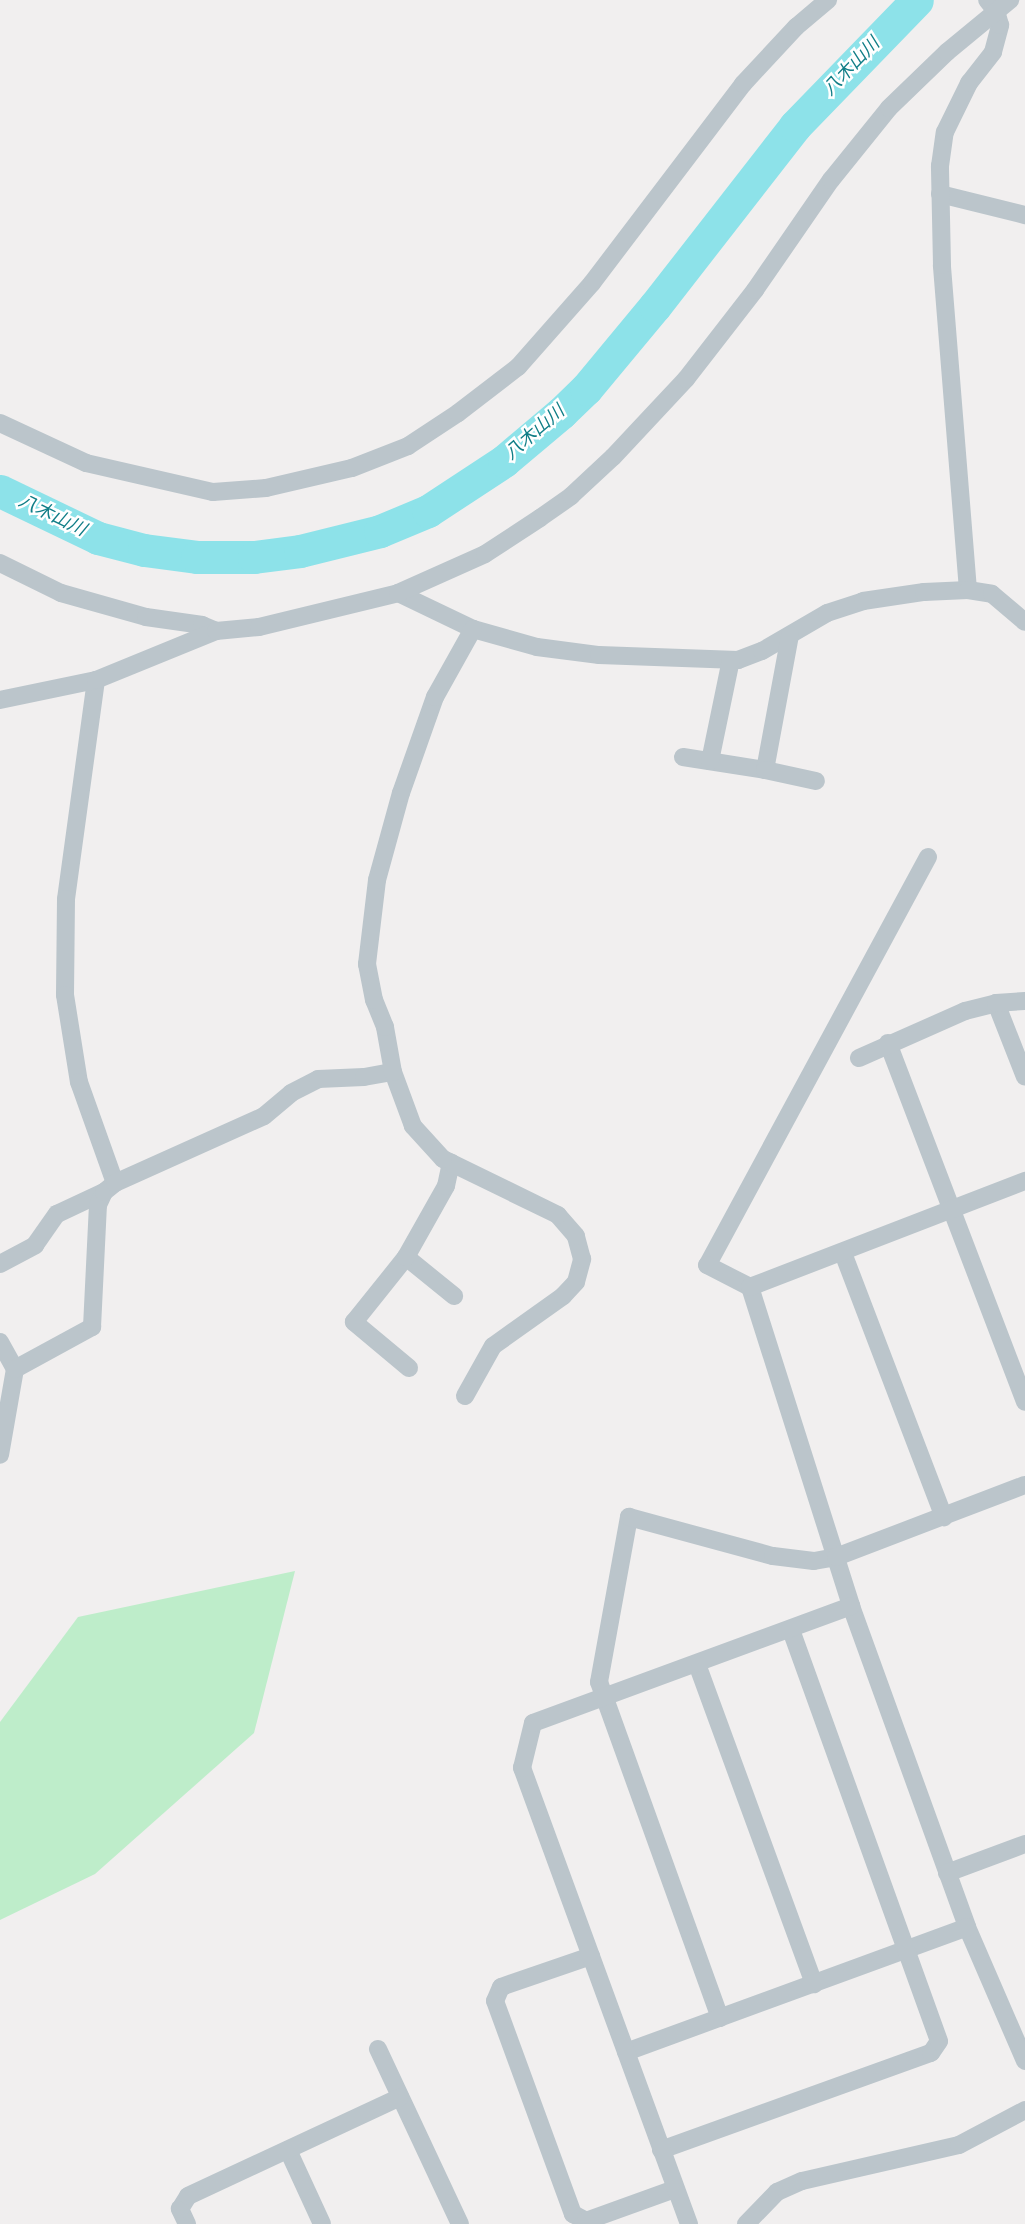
<!DOCTYPE html>
<html>
<head>
<meta charset="utf-8">
<style>
	body { margin:0 }
	#map { position:relative; width:1025px; height:2224px; overflow:hidden; background:#f1efef; font-family:"Sofia Sans Condensed","Noto Sans JP",sans-serif }
	div>[style] { position:absolute }
	.green>* { inset:0; background:#beedca }
	.river>* { height:33px; margin:-16.5px; padding:0 16.5px; transform-origin:16.5px; border-radius:16.5px; background:#8de2e9 }
	.minor>* { height:18px; margin:-9px; padding:0 9px; transform-origin:9px; border-radius:9px; background:#bbc5cb }
	span { translate:-50% -50%; white-space:nowrap; text-align:center; line-height:1.15; -webkit-text-stroke:5px #fff; paint-order:stroke }
	.water-label { font-size:18px; color:#117e87; font-style:italic }
</style>
</head>
<body>
<div id="map">
	<div class="green">
		<i style="clip-path:polygon(295px 1571px,254px 1733px,95px 1874px,0 1920px,0 1722px,78px 1617px)"></i>
	</div>
	<div class="river">
		<i style="left:0;top:491px;width:109px;rotate:25.6deg"></i>
		<i style="left:98px;top:538px;width:48px;rotate:14.6deg"></i>
		<i style="left:144px;top:550px;width:53px;rotate:7.5deg"></i>
		<i style="left:197px;top:557px;width:57px"></i>
		<i style="left:254px;top:557px;width:46px;rotate:-7.4deg"></i>
		<i style="left:300px;top:551px;width:82px;rotate:-14deg"></i>
		<i style="left:380px;top:531px;width:52px;rotate:-22.6deg"></i>
		<i style="left:428px;top:511px;width:91px;rotate:-33.3deg"></i>
		<i style="left:504px;top:461px;width:75px;rotate:-40.1deg"></i>
		<i style="left:561px;top:413px;width:35px;rotate:-44deg"></i>
		<i style="left:586px;top:389px;width:108px;rotate:-50.3deg"></i>
		<i style="left:655px;top:306px;width:228px;rotate:-52.1deg"></i>
		<i style="left:795px;top:126px;width:175px;rotate:-45.9deg"></i>
	</div>
	<div class="minor">
		<i style="left:940px;top:194px;width:88px;rotate:13.9deg"></i>
		<i style="left:0;top:423px;width:95px;rotate:24.9deg"></i>
		<i style="left:86px;top:463px;width:130px;rotate:12.9deg"></i>
		<i style="left:213px;top:492px;width:53px;rotate:-4.3deg"></i>
		<i style="left:266px;top:488px;width:88px;rotate:-13.1deg"></i>
		<i style="left:352px;top:468px;width:60px;rotate:-21.4deg"></i>
		<i style="left:408px;top:446px;width:60px;rotate:-33.4deg"></i>
		<i style="left:458px;top:413px;width:76px;rotate:-37.5deg"></i>
		<i style="left:518px;top:367px;width:112px;rotate:-48.6deg"></i>
		<i style="left:592px;top:283px;width:250px;rotate:-52.8deg"></i>
		<i style="left:743px;top:84px;width:78px;rotate:-47.1deg"></i>
		<i style="left:796px;top:27px;width:42px;rotate:-40.2deg"></i>
		<i style="left:0;top:563px;width:68px;rotate:26.2deg"></i>
		<i style="left:61px;top:593px;width:88px;rotate:15.8deg"></i>
		<i style="left:146px;top:617px;width:57px;rotate:8.1deg"></i>
		<i style="left:202px;top:625px;width:15px;rotate:23deg"></i>
		<i style="left:968px;top:590px;width:326px;rotate:-94.6deg"></i>
		<i style="left:942px;top:265px;width:99px;rotate:-91.2deg"></i>
		<i style="left:940px;top:166px;width:34px;rotate:-82deg"></i>
		<i style="left:945px;top:132px;width:55px;rotate:-63.9deg"></i>
		<i style="left:969px;top:83px;width:39px;rotate:-52deg"></i>
		<i style="left:993px;top:52px;width:28px;rotate:-75deg"></i>
		<i style="left:1000px;top:25px;width:15px;rotate:-106deg"></i>
		<i style="left:996px;top:11px;width:14px;rotate:-129deg"></i>
		<i style="left:398px;top:593px;width:83px;rotate:25.6deg"></i>
		<i style="left:473px;top:629px;width:66px;rotate:15.7deg"></i>
		<i style="left:537px;top:647px;width:63px;rotate:7.4deg"></i>
		<i style="left:599px;top:655px;width:139px;rotate:2.1deg"></i>
		<i style="left:738px;top:660px;width:26px;rotate:-21deg"></i>
		<i style="left:762px;top:651px;width:75px;rotate:-30.3deg"></i>
		<i style="left:827px;top:613px;width:38px;rotate:-18deg"></i>
		<i style="left:863px;top:601px;width:62px;rotate:-8.4deg"></i>
		<i style="left:924px;top:592px;width:44px;rotate:-2.6deg"></i>
		<i style="left:968px;top:590px;width:24px;rotate:9deg"></i>
		<i style="left:992px;top:594px;width:43px;rotate:40.3deg"></i>
		<i style="left:96px;top:680px;width:221px;rotate:97.8deg"></i>
		<i style="left:66px;top:899px;width:96px;rotate:90.6deg"></i>
		<i style="left:65px;top:995px;width:88px;rotate:80.9deg"></i>
		<i style="left:79px;top:1082px;width:107px;rotate:70.4deg"></i>
		<i style="left:0;top:700px;width:98px;rotate:-11.8deg"></i>
		<i style="left:96px;top:680px;width:130px;rotate:-22.2deg"></i>
		<i style="left:216px;top:631px;width:43px;rotate:-5.3deg"></i>
		<i style="left:259px;top:627px;width:143px;rotate:-13.7deg"></i>
		<i style="left:398px;top:593px;width:95px;rotate:-24.1deg"></i>
		<i style="left:485px;top:554px;width:66px;rotate:-33.2deg"></i>
		<i style="left:540px;top:518px;width:38px;rotate:-35deg"></i>
		<i style="left:571px;top:496px;width:57px;rotate:-42.9deg"></i>
		<i style="left:613px;top:457px;width:107px;rotate:-46.9deg"></i>
		<i style="left:686px;top:379px;width:113px;rotate:-52.2deg"></i>
		<i style="left:755px;top:290px;width:134px;rotate:-55.4deg"></i>
		<i style="left:831px;top:180px;width:92px;rotate:-51.1deg"></i>
		<i style="left:889px;top:108px;width:81px;rotate:-44deg"></i>
		<i style="left:947px;top:52px;width:82px;rotate:-39.5deg"></i>
		<i style="left:683px;top:757px;width:83px;rotate:9deg"></i>
		<i style="left:765px;top:770px;width:137px;rotate:-79.5deg"></i>
		<i style="left:710px;top:761px;width:103px;rotate:-78.3deg"></i>
		<i style="left:765px;top:770px;width:52px;rotate:12.2deg"></i>
		<i style="left:928px;top:857px;width:464px;rotate:118.4deg"></i>
		<i style="left:707px;top:1265px;width:48px;rotate:27.1deg"></i>
		<i style="left:750px;top:1287px;width:335px;rotate:72.4deg"></i>
		<i style="left:851px;top:1606px;width:341px;rotate:70.1deg"></i>
		<i style="left:967px;top:1927px;width:146px;rotate:66.6deg"></i>
		<i style="left:996px;top:1003px;width:79px;rotate:68.6deg"></i>
		<i style="left:888px;top:1043px;width:384px;rotate:69.1deg"></i>
		<i style="left:859px;top:1058px;width:116px;rotate:-23.9deg"></i>
		<i style="left:965px;top:1011px;width:32px;rotate:-14deg"></i>
		<i style="left:996px;top:1003px;width:29px;rotate:-4deg"></i>
		<i style="left:843px;top:1253px;width:283px;rotate:69.1deg"></i>
		<i style="left:406px;top:1257px;width:62px;rotate:39.1deg"></i>
		<i style="left:0;top:1264px;width:40px;rotate:-28deg"></i>
		<i style="left:35px;top:1245px;width:38px;rotate:-55deg"></i>
		<i style="left:57px;top:1214px;width:52px;rotate:-25.1deg"></i>
		<i style="left:750px;top:1287px;width:295px;rotate:-21.1deg"></i>
		<i style="left:0;top:1342px;width:31px;rotate:61deg"></i>
		<i style="left:15px;top:1369px;width:87px;rotate:99.9deg"></i>
		<i style="left:409px;top:1368px;width:72px;rotate:-140.1deg"></i>
		<i style="left:354px;top:1322px;width:83px;rotate:-51.3deg"></i>
		<i style="left:406px;top:1257px;width:81px;rotate:-60.6deg"></i>
		<i style="left:446px;top:1186px;width:24px;rotate:-78deg"></i>
		<i style="left:15px;top:1369px;width:88px;rotate:-28.6deg"></i>
		<i style="left:92px;top:1327px;width:122px;rotate:-87.2deg"></i>
		<i style="left:98px;top:1205px;width:14px;rotate:-65deg"></i>
		<i style="left:104px;top:1192px;width:14px;rotate:-39deg"></i>
		<i style="left:115px;top:1183px;width:163px;rotate:-24.2deg"></i>
		<i style="left:264px;top:1116px;width:35px;rotate:-40deg"></i>
		<i style="left:291px;top:1093px;width:30px;rotate:-27deg"></i>
		<i style="left:318px;top:1079px;width:46px;rotate:-2.5deg"></i>
		<i style="left:364px;top:1077px;width:29px;rotate:-10deg"></i>
		<i style="left:465px;top:1396px;width:57px;rotate:-60.8deg"></i>
		<i style="left:493px;top:1346px;width:86px;rotate:-35.5deg"></i>
		<i style="left:563px;top:1296px;width:19px;rotate:-47deg"></i>
		<i style="left:576px;top:1282px;width:24px;rotate:-75deg"></i>
		<i style="left:582px;top:1259px;width:24px;rotate:-105deg"></i>
		<i style="left:576px;top:1236px;width:28px;rotate:-131deg"></i>
		<i style="left:558px;top:1215px;width:128px;rotate:-154deg"></i>
		<i style="left:443px;top:1159px;width:45px;rotate:-132.3deg"></i>
		<i style="left:413px;top:1126px;width:58px;rotate:-110.3deg"></i>
		<i style="left:393px;top:1072px;width:46px;rotate:-100.1deg"></i>
		<i style="left:385px;top:1027px;width:29px;rotate:-112deg"></i>
		<i style="left:374px;top:1000px;width:37px;rotate:-101deg"></i>
		<i style="left:367px;top:964px;width:85px;rotate:-83.2deg"></i>
		<i style="left:377px;top:880px;width:90px;rotate:-74.6deg"></i>
		<i style="left:401px;top:793px;width:102px;rotate:-70.5deg"></i>
		<i style="left:435px;top:697px;width:78px;rotate:-60.8deg"></i>
		<i style="left:697px;top:1664px;width:341px;rotate:69.9deg"></i>
		<i style="left:947px;top:1873px;width:83px;rotate:-20.4deg"></i>
		<i style="left:591px;top:1956px;width:95px;rotate:161deg"></i>
		<i style="left:501px;top:1987px;width:15px;rotate:113deg"></i>
		<i style="left:495px;top:2001px;width:227px;rotate:69.9deg"></i>
		<i style="left:573px;top:2214px;width:15px;rotate:28deg"></i>
		<i style="left:586px;top:2221px;width:95px;rotate:-19.8deg"></i>
		<i style="left:720px;top:2018px;width:357px;rotate:-109.8deg"></i>
		<i style="left:599px;top:1682px;width:168px;rotate:-79.7deg"></i>
		<i style="left:629px;top:1517px;width:149px;rotate:15.2deg"></i>
		<i style="left:773px;top:1556px;width:41px;rotate:7deg"></i>
		<i style="left:814px;top:1561px;width:22px;rotate:-10deg"></i>
		<i style="left:836px;top:1557px;width:202px;rotate:-20.9deg"></i>
		<i style="left:378px;top:2049px;width:193px;rotate:64.9deg"></i>
		<i style="left:626px;top:2052px;width:363px;rotate:-20.1deg"></i>
		<i style="left:288px;top:2150px;width:81px;rotate:65.3deg"></i>
		<i style="left:661px;top:2150px;width:287px;rotate:-19.8deg"></i>
		<i style="left:931px;top:2053px;width:14px;rotate:-56deg"></i>
		<i style="left:939px;top:2041px;width:437px;rotate:-109.8deg"></i>
		<i style="left:187px;top:2224px;width:17px;rotate:-115deg"></i>
		<i style="left:180px;top:2209px;width:15px;rotate:-58deg"></i>
		<i style="left:188px;top:2196px;width:234px;rotate:-25deg"></i>
		<i style="left:689px;top:2224px;width:486px;rotate:-110.1deg"></i>
		<i style="left:522px;top:1768px;width:46px;rotate:-76.3deg"></i>
		<i style="left:533px;top:1723px;width:339px;rotate:-20.2deg"></i>
		<i style="left:746px;top:2224px;width:45px;rotate:-45.9deg"></i>
		<i style="left:777px;top:2192px;width:27px;rotate:-24deg"></i>
		<i style="left:802px;top:2181px;width:161px;rotate:-12.9deg"></i>
		<i style="left:959px;top:2145px;width:75px;rotate:-27.9deg"></i>
	</div>
	<div class="water-label">
		<span style="left:852px;top:67px;rotate:-46deg">八木山川</span>
		<span style="left:535px;top:433px;rotate:-41deg">八木山川</span>
		<span style="left:52px;top:516px;rotate:26deg">八木山川</span>
	</div>
</div>
</body>
</html>
